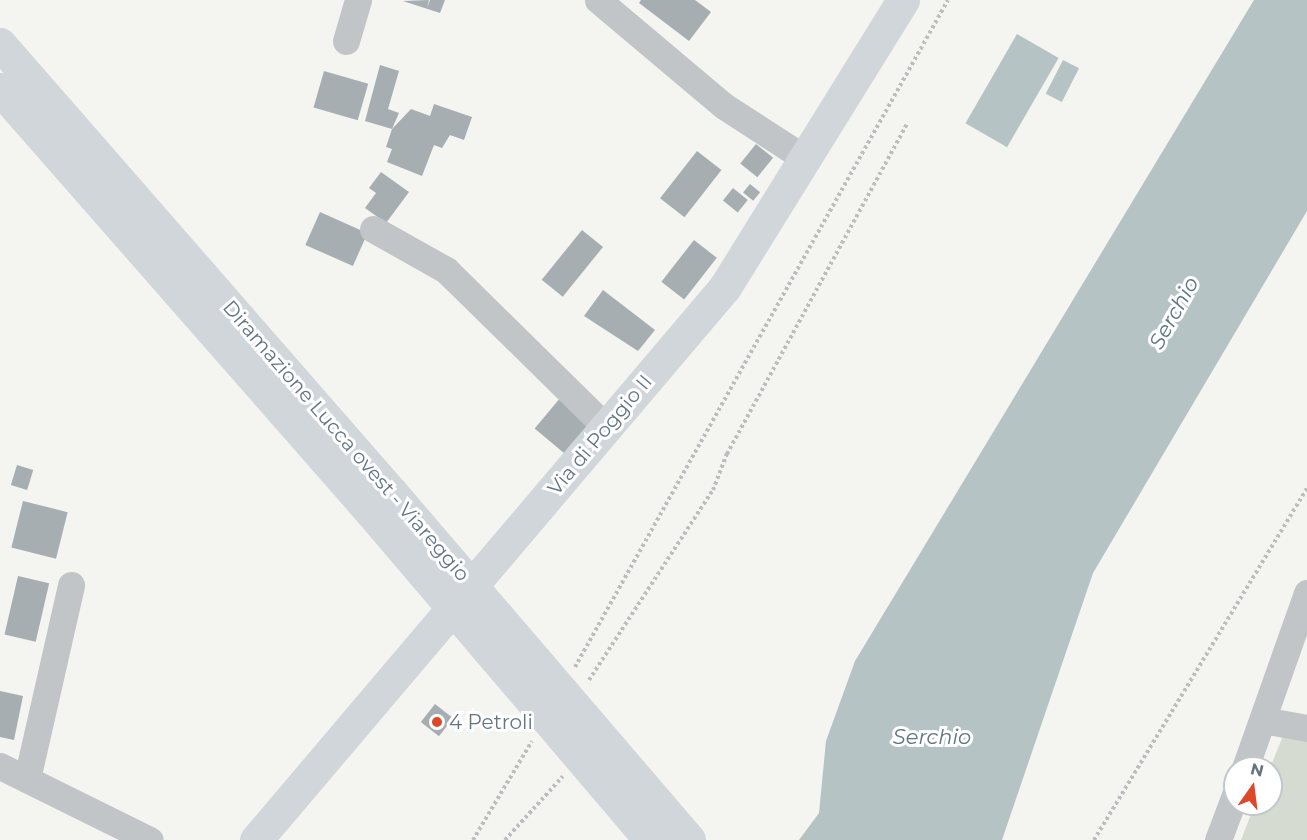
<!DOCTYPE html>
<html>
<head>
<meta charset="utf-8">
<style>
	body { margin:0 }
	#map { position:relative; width:1307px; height:840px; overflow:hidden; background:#f4f4f0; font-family:Montserrat,sans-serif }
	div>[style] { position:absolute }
	.green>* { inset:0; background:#d5dbd1 }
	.water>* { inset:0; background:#b5c3c5; transform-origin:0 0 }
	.building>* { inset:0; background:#a6aeb2; transform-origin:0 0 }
	.path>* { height:4px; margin-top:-2px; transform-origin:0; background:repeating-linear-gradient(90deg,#bbbdbf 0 3px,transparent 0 6px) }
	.minor>* { height:27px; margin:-13.5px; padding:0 13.5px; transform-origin:13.5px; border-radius:13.5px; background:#c2c5c8 }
	.major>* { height:33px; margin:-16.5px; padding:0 16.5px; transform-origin:16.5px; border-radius:16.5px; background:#d1d6da }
	.highway>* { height:33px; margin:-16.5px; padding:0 16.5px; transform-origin:16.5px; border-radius:16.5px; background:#d1d6da }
	.dots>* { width:16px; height:16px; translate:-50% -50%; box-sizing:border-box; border:3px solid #fff; border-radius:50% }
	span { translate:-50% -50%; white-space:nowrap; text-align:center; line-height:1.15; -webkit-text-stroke:6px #fff; paint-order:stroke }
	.street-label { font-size:20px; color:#647580 }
	.poi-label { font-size:20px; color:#647580 }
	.left { translate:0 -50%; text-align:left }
	.water-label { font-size:21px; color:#5f777e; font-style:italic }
	.north { position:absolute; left:1223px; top:756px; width:60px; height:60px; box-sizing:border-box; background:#fff; border:2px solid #c1c8cc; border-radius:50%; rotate:14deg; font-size:16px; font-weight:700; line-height:24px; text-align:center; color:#647580 }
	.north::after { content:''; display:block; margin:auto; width:21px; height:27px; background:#dc4828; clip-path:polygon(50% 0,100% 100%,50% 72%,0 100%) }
</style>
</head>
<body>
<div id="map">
	<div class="green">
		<i style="clip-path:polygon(1291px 716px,1307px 721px,1307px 840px,1241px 840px,1255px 804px,1271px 804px,1270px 768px)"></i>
	</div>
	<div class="water">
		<i style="clip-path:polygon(1254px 0,1307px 0,1307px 211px,1093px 573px,1002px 840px,799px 840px,819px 813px,826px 741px,855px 661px)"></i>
		<i style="left:1017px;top:34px;width:48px;height:103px;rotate:30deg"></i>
		<i style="left:1063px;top:60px;width:18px;height:38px;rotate:27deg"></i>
	</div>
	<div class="building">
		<i style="clip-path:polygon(429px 0,427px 8px,430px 0,445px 0,440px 13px,403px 1px)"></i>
		<i style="clip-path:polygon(641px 0,695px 0,711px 12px,689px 41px,639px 3px)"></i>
		<i style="clip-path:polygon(380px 65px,399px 71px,388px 109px,399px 113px,392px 129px,365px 121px)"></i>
		<i style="left:324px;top:71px;width:46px;height:38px;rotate:16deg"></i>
		<i style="clip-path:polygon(434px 104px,472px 117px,464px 140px,450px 135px,442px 148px,434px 145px,422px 176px,387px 162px,392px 149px,386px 147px,392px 129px,411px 109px,430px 116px)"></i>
		<i style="left:756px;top:144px;width:22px;height:25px;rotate:39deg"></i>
		<i style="left:697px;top:151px;width:31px;height:60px;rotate:38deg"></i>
		<i style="clip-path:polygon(381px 172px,409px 192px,386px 223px,365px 208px,376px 193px,369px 188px)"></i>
		<i style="left:750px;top:184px;width:13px;height:11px;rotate:39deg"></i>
		<i style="left:733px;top:188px;width:19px;height:16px;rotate:39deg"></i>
		<i style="left:320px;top:212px;width:52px;height:36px;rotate:24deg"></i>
		<i style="left:582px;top:230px;width:27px;height:64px;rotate:39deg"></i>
		<i style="left:694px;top:240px;width:29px;height:53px;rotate:38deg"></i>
		<i style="clip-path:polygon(603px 290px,655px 330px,638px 351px,584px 316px)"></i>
		<i style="left:561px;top:397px;width:39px;height:41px;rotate:40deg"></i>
		<i style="left:17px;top:465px;width:17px;height:21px;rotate:17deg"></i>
		<i style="left:23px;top:501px;width:46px;height:48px;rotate:14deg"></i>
		<i style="left:18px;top:576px;width:32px;height:60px;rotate:13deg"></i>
		<i style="clip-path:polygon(0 691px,23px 696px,14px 740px,0 737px)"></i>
		<i style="left:435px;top:704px;width:23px;height:23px;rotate:38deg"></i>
	</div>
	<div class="path">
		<i style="left:575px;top:667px;width:764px;rotate:-60.79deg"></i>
		<i style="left:589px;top:680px;width:227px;rotate:-56.9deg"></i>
		<i style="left:713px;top:490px;width:39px;rotate:-69deg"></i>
		<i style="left:727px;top:454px;width:378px;rotate:-61.4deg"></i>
		<i style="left:473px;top:840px;width:115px;rotate:-59.2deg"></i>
		<i style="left:505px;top:840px;width:86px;rotate:-47.8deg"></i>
		<i style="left:1094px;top:840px;width:411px;rotate:-58.8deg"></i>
	</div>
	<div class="minor">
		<i style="left:598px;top:0;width:165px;rotate:40.1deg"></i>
		<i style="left:724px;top:106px;width:99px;rotate:33deg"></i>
		<i style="left:346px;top:41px;width:43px;rotate:-73.7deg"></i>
		<i style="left:373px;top:229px;width:84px;rotate:29.3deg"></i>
		<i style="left:446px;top:270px;width:226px;rotate:44.5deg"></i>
		<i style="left:1263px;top:720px;width:45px;rotate:10.3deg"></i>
		<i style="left:0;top:766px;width:167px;rotate:26.3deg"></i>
		<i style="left:1245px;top:768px;width:186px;rotate:-70.5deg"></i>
		<i style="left:27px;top:779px;width:199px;rotate:-77.2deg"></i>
		<i style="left:1218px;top:840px;width:48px;rotate:-69.3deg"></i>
	</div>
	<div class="major">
		<i style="left:256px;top:840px;width:725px;rotate:-49.7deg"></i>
		<i style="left:725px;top:287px;width:338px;rotate:-58.2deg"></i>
	</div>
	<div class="highway">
		<i style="left:0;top:44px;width:595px;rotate:48.89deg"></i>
		<i style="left:391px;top:492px;width:458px;rotate:49.4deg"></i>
		<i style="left:0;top:89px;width:563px;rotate:48.75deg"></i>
		<i style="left:371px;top:512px;width:431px;rotate:49.6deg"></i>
	</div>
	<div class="dots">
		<i style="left:437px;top:722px;background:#dc4828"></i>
	</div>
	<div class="street-label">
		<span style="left:600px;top:435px;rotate:-50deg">Via di Poggio II</span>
		<span style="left:346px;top:441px;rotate:49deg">Diramazione Lucca ovest - Viareggio</span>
	</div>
	<div class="poi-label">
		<span class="left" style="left:449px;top:722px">4 Petroli</span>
	</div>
	<div class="water-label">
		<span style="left:1174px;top:313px;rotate:-61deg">Serchio</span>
		<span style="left:932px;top:737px">Serchio</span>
	</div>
	<div class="north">N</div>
</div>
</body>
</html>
